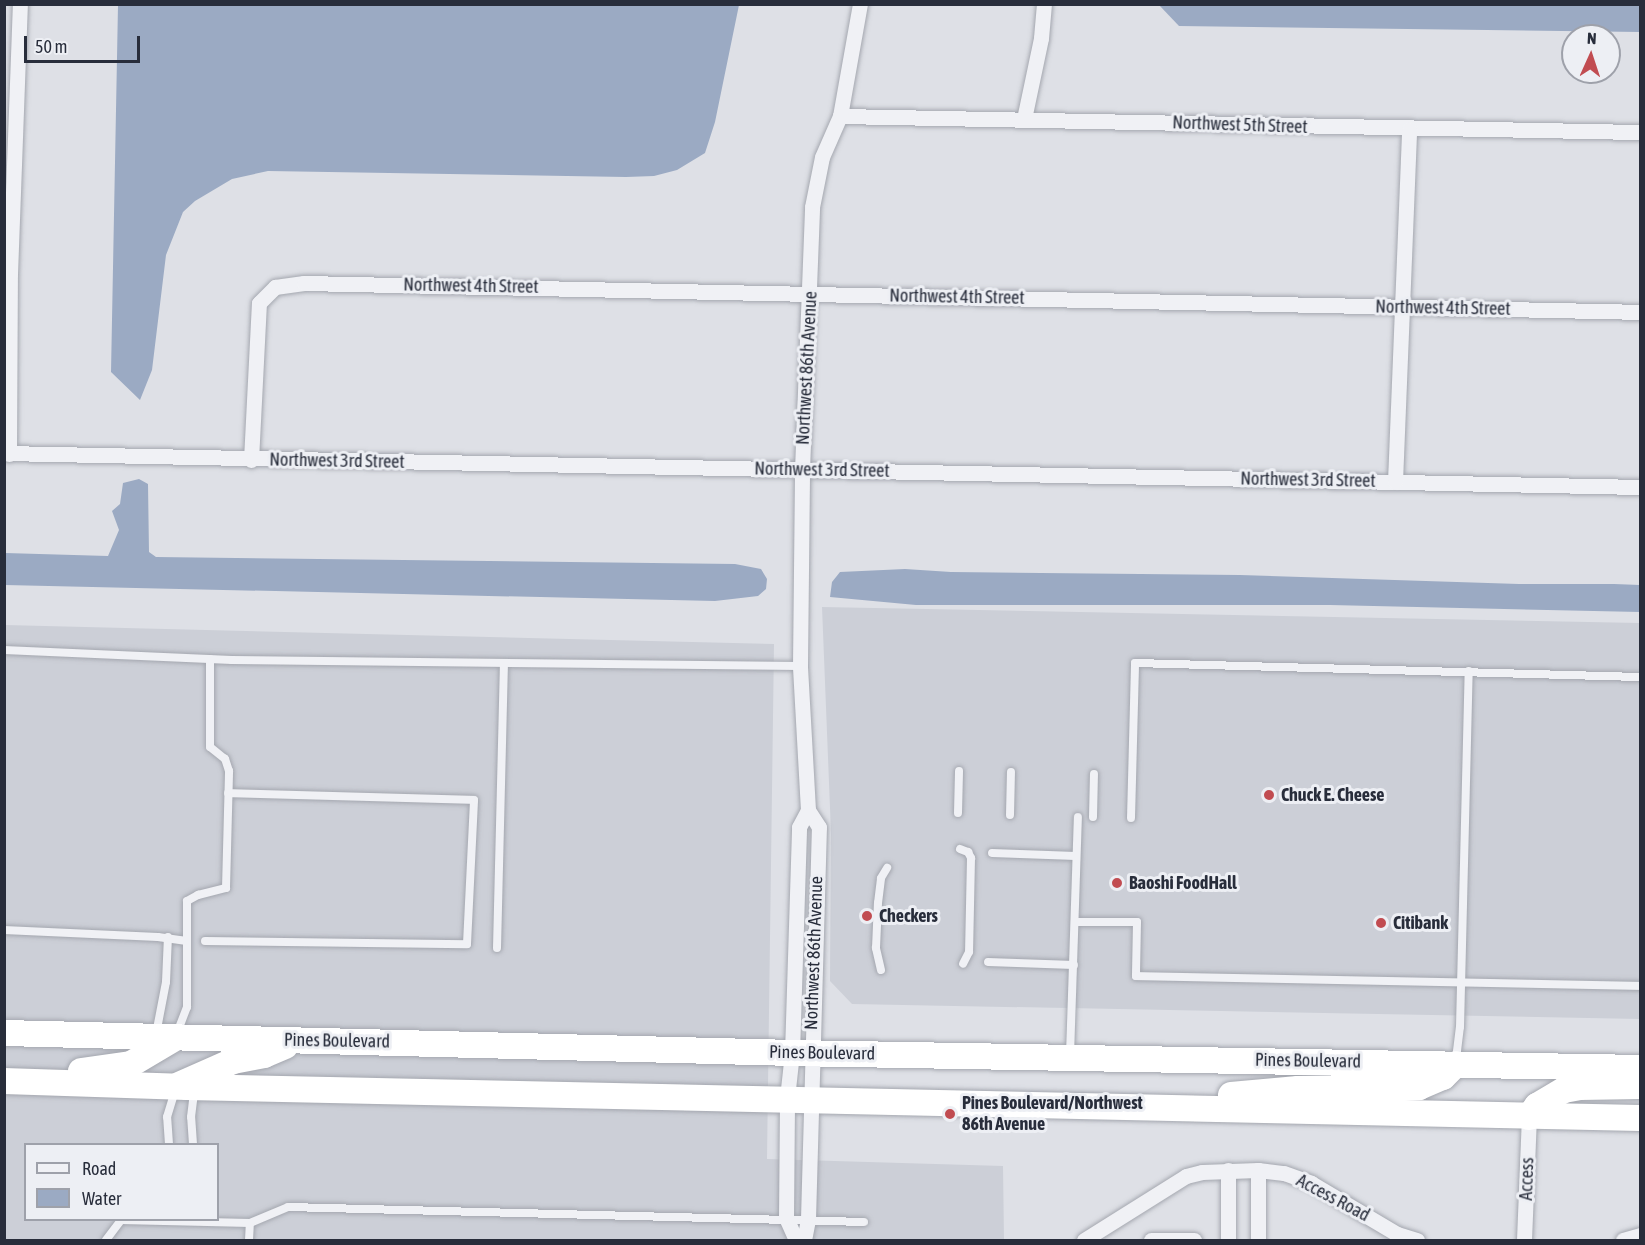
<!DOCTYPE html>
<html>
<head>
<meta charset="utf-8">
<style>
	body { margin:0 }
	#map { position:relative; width:1645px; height:1245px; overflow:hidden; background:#dee0e6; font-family:"Asap Condensed",sans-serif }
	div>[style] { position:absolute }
	.built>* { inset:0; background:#cccfd7 }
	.water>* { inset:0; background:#9baac3 }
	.roads { filter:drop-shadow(0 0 2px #a4a7af) drop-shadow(0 0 2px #a4a7af) }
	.service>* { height:8px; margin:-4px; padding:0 4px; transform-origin:4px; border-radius:4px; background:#f0f1f5 }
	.minor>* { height:15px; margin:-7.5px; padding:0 7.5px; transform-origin:7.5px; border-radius:7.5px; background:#f0f1f5 }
	.trunk>* { height:26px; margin:-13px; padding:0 13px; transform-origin:13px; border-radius:13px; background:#fff }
	.dots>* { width:16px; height:16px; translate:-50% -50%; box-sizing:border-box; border:3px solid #edeff4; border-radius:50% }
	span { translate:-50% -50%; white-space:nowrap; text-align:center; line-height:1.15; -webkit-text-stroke:6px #edeff4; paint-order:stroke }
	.street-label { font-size:18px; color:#282d3b }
	.poi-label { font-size:18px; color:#282d3b; font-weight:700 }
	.left { translate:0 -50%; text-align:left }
	.frame { position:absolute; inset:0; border:6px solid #282d3b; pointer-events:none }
	.legend { position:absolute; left:24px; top:1143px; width:195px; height:78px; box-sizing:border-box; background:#edeff4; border:2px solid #9ea1aa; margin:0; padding:8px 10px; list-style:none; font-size:18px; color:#282d3b }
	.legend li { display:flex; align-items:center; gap:12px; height:30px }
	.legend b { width:30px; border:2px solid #9ea1aa }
	.north { position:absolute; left:1561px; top:24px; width:60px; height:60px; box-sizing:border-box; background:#edeff4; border:2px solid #9ea1aa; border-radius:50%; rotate:3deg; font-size:16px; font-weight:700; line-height:24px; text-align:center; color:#282d3b }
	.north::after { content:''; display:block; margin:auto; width:21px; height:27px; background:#c14c51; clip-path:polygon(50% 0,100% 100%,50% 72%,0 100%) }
	.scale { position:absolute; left:24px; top:36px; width:116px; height:27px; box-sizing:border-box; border:3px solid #282d3b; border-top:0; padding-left:8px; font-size:18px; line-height:21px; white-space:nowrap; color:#282d3b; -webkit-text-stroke:4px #edeff4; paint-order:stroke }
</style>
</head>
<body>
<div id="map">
	<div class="built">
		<i style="clip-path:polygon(822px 607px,1640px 623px,1640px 1019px,852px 1004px,830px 981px,831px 833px)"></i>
		<i style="clip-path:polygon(evenodd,5px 625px,774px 644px,767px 1159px,1003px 1166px,1004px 1240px,5px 1240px,5px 625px,26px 1144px,218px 1144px,218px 1220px,26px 1220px,26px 1144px)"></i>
	</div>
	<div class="water">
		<i style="clip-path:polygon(118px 5px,118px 4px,739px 5px,715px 122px,705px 153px,677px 170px,654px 176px,626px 177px,268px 171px,232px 179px,195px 201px,183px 212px,166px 255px,152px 370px,140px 400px,111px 372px)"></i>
		<i style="clip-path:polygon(1159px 5px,1640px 5px,1640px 32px,1179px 26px)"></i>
		<i style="clip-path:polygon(139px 479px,148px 484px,149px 552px,156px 557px,735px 564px,761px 569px,767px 579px,766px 589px,758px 596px,715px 601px,5px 585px,5px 553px,108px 556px,119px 530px,112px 511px,120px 504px,123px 483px)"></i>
		<i style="clip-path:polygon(905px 569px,951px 572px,1240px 575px,1519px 584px,1614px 584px,1640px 585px,1640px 612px,1330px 605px,916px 605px,830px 597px,832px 582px,840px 572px)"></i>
	</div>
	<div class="roads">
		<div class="service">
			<i style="left:4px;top:650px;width:228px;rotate:2.5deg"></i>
			<i style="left:232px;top:660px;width:568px;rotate:0.61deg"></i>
			<i style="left:958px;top:813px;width:42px;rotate:-88.6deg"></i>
			<i style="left:1010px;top:815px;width:43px;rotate:-88.7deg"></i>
			<i style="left:1093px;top:817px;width:43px;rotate:-88.7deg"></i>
			<i style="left:1131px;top:818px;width:155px;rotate:-88.5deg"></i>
			<i style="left:1135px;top:663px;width:505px;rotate:1.59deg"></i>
			<i style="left:960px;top:849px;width:9px;rotate:21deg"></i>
			<i style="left:968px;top:852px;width:7px;rotate:63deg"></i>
			<i style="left:971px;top:858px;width:94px;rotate:91.2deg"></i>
			<i style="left:969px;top:952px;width:13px;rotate:117deg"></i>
			<i style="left:992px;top:853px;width:84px;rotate:2deg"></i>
			<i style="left:1076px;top:922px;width:61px"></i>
			<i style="left:1137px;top:922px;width:54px;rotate:91.1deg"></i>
			<i style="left:1136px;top:976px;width:504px;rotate:1.14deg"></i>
			<i style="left:4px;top:930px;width:154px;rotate:2.6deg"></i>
			<i style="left:158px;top:937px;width:29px;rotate:8deg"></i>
			<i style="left:205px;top:941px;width:262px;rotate:0.7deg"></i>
			<i style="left:467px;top:944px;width:144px;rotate:-87.2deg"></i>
			<i style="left:474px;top:800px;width:246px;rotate:-178.4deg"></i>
			<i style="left:497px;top:948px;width:285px;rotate:-88.6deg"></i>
			<i style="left:988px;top:962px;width:86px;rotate:2deg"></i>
			<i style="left:881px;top:970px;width:23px;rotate:-103deg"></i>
			<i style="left:876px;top:948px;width:45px;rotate:-87.5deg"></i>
			<i style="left:878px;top:903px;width:25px;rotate:-83deg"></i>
			<i style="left:881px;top:878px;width:12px;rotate:-59deg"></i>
			<i style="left:177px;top:1033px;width:28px;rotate:-69deg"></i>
			<i style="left:187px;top:1007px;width:106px;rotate:-90deg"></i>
			<i style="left:187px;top:901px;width:13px;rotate:-29deg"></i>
			<i style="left:198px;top:895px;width:29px;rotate:-14deg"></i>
			<i style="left:226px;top:888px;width:117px;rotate:-88.5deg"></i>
			<i style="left:229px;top:771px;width:13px;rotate:-108deg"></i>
			<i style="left:225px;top:759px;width:19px;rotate:-141deg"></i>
			<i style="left:210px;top:747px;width:88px;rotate:-90deg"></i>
			<i style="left:156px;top:1034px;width:53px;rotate:-79.1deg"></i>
			<i style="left:166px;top:982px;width:45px;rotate:-87.5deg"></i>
			<i style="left:1070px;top:1055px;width:238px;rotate:-88.1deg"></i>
			<i style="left:1456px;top:1059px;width:32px;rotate:-83deg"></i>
			<i style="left:1460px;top:1027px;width:356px;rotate:-88.6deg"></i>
			<i style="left:169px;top:1144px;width:27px;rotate:-94deg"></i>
			<i style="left:167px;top:1117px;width:27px;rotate:-73deg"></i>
			<i style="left:193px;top:1144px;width:27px;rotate:-94deg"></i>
			<i style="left:191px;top:1117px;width:25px;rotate:-83deg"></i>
			<i style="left:106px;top:1240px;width:25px;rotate:-53deg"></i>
			<i style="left:121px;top:1220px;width:129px;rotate:1.3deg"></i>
			<i style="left:250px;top:1223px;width:41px;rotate:-22.8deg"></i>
			<i style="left:288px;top:1207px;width:576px;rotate:1.49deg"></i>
			<i style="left:249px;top:1240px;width:17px;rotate:-87deg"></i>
		</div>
		<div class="minor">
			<i style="left:840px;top:116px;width:800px;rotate:1.15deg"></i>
			<i style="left:1024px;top:119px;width:83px;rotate:-78.1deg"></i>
			<i style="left:1041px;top:38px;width:34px;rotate:-85deg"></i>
			<i style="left:4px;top:453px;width:1636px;rotate:1.19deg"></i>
			<i style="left:9px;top:454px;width:180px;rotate:-89.7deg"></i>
			<i style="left:10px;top:274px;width:270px;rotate:-87.9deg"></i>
			<i style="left:251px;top:460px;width:157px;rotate:-87.1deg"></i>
			<i style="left:259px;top:303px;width:23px;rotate:-45deg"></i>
			<i style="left:275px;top:287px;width:29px;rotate:-8deg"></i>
			<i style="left:304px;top:283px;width:1336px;rotate:1.24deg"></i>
			<i style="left:1395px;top:482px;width:353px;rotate:-87.7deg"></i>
			<i style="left:796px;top:1240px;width:24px;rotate:-114deg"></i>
			<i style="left:786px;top:1218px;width:120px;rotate:-89.5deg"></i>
			<i style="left:787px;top:1098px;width:45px;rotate:-83.7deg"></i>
			<i style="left:792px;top:1053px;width:226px;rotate:-88.2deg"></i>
			<i style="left:799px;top:827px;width:19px;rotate:-62deg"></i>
			<i style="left:808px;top:810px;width:144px;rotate:-93.2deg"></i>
			<i style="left:800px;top:666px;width:196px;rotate:-89.4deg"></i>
			<i style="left:802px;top:470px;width:263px;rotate:-87.8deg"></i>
			<i style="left:812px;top:207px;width:51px;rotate:-78.7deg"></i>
			<i style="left:822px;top:157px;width:45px;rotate:-66.3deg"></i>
			<i style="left:840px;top:116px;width:114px;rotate:-79.9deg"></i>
			<i style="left:804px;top:1240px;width:21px;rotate:-79deg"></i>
			<i style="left:808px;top:1219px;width:392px;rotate:-88.4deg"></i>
			<i style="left:819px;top:827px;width:20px;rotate:-123deg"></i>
			<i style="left:1084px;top:1240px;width:120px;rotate:-32.1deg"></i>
			<i style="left:1186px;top:1176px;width:16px;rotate:-14deg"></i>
			<i style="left:1202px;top:1172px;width:56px;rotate:-2deg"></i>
			<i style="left:1258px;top:1170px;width:26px;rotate:7deg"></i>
			<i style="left:1284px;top:1173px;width:29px;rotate:20deg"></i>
			<i style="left:1311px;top:1183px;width:100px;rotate:30.7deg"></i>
			<i style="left:1397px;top:1234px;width:21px;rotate:17deg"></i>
			<i style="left:1151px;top:1240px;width:43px"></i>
			<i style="left:1228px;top:1240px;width:70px;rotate:-90deg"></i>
			<i style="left:1258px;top:1240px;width:70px;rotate:-90deg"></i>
			<i style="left:1524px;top:1240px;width:123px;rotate:-87.7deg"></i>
			<i style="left:1623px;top:1240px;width:18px;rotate:-16deg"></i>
		</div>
		<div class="trunk">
			<i style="left:4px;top:1033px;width:788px;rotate:1.45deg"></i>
			<i style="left:792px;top:1053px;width:848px;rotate:1.01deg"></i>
			<i style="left:81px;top:1071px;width:50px;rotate:-8deg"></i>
			<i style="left:131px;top:1064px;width:51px;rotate:-30.6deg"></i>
			<i style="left:4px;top:1081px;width:183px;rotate:1.9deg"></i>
			<i style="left:187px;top:1087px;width:1453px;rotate:1.22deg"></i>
			<i style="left:179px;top:1085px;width:59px;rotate:-24deg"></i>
			<i style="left:233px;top:1061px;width:32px;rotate:-11deg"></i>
			<i style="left:264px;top:1055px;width:23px;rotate:-23deg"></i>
			<i style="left:1231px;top:1095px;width:67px;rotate:-5.1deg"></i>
			<i style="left:1298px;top:1089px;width:121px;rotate:-0.9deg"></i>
			<i style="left:1419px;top:1087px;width:26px;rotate:-23deg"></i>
			<i style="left:1443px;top:1077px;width:18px;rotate:-45deg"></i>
			<i style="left:1529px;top:1117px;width:14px;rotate:-54deg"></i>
			<i style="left:1537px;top:1106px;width:31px;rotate:-31deg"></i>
			<i style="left:1564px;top:1090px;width:15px;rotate:-11deg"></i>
			<i style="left:1579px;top:1087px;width:61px;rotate:-0.9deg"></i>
		</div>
	</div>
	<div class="dots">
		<i style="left:1269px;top:795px;background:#c14c51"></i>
		<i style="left:1117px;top:883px;background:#c14c51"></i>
		<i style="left:867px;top:916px;background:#c14c51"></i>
		<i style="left:1381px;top:923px;background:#c14c51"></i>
		<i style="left:950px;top:1114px;background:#c14c51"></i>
	</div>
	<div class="street-label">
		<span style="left:1240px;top:125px;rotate:2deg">Northwest 5th Street</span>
		<span style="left:471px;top:286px;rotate:1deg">Northwest 4th Street</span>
		<span style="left:957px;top:297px;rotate:1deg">Northwest 4th Street</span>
		<span style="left:1443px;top:308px;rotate:1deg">Northwest 4th Street</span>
		<span style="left:807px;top:368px;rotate:-87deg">Northwest 86th Avenue</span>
		<span style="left:337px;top:461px;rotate:1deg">Northwest 3rd Street</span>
		<span style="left:822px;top:470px;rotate:1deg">Northwest 3rd Street</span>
		<span style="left:1308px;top:480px;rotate:1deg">Northwest 3rd Street</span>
		<span style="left:814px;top:953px;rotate:-88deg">Northwest 86th Avenue</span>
		<span style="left:337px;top:1041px;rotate:1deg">Pines Boulevard</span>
		<span style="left:822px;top:1053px;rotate:1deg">Pines Boulevard</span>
		<span style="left:1308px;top:1061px;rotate:1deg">Pines Boulevard</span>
		<span style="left:1527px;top:1179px;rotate:-88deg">Access</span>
		<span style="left:1333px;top:1198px;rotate:28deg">Access Road</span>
	</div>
	<div class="poi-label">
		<span class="left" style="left:1281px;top:795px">Chuck E. Cheese</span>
		<span class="left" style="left:1129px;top:883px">Baoshi FoodHall</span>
		<span class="left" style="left:879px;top:916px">Checkers</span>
		<span class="left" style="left:1393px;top:923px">Citibank</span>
		<span class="left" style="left:962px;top:1114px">Pines Boulevard/Northwest<br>86th Avenue</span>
	</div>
	<div class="frame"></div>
	<ul class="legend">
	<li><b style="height:8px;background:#f0f1f5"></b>Road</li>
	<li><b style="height:16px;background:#9baac3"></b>Water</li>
	</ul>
	<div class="north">N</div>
	<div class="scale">50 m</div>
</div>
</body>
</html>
